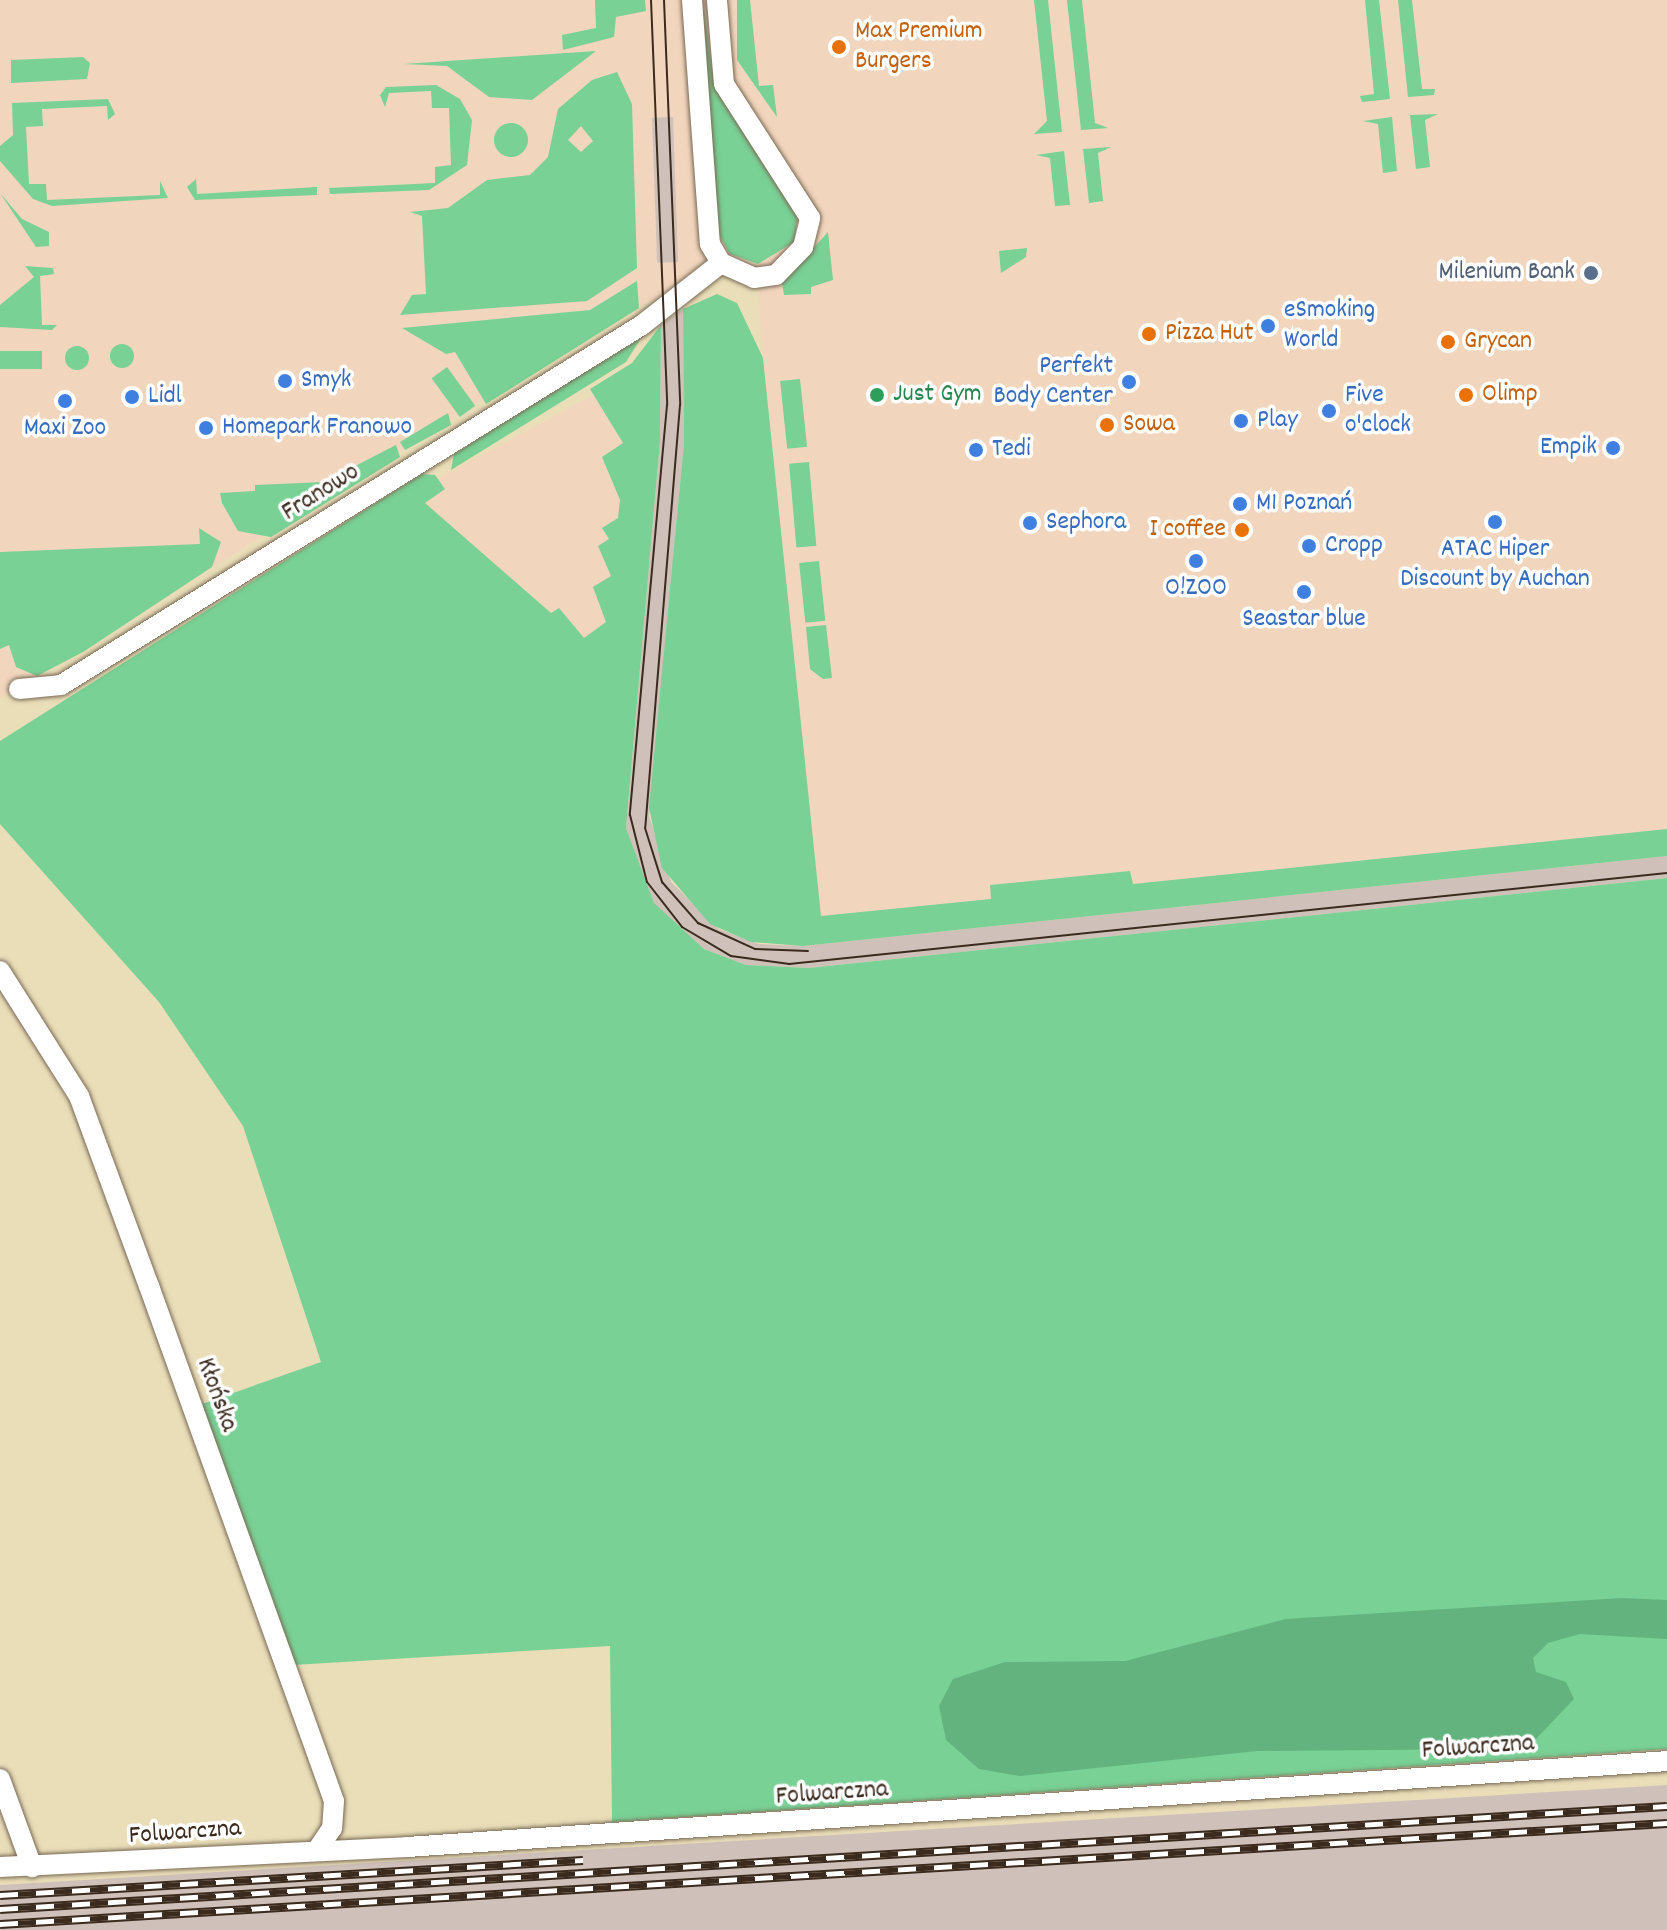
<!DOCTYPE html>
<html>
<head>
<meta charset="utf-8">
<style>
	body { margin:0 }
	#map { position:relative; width:1667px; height:1930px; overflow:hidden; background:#eadeb9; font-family:Dekko,sans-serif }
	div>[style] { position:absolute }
	.built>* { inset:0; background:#f2d5bd }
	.industrial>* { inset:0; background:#cfc1ba; transform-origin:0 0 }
	.green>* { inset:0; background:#79d195; transform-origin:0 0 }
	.round { border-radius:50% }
	.forest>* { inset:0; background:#62b37e }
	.roads { filter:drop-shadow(0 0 2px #786954) drop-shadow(0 0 2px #786954) }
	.minor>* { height:20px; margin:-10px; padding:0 10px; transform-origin:10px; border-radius:10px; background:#fff }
	.tram>* { height:2px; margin:-1px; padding:0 1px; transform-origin:1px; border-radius:1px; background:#3b2a1e }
	.rail>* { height:9px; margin-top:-4.5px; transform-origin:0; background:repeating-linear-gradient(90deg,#fff 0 18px,#3b2a1e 0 36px); box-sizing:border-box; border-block:2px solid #3b2a1e }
	.dots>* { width:22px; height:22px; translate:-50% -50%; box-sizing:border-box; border:4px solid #fff; border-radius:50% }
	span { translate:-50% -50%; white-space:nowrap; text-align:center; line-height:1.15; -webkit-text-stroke:7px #fff; paint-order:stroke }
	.food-label { font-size:26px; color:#c56008 }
	.left { translate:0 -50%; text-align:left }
	.right { translate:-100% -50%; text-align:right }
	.service-label { font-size:26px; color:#4e5e75 }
	.shop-label { font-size:26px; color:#366cbe }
	.leisure-label { font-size:26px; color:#27864d }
	.street-label { font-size:26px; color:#3b2a1e }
</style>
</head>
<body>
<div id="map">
	<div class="built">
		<i style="clip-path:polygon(0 0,1667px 0,1667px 849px,794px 938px,757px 260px,634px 308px,0 698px)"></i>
		<i style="clip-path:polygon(639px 371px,609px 666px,412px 492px)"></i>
	</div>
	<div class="industrial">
		<i style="left:673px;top:117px;width:145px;height:21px;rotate:88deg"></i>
		<i style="clip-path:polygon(683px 309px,684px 443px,649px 816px,671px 882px,719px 929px,758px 944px,803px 946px,1667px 856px,1667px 878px,809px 968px,746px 965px,704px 949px,654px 904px,626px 828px,660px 441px,661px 325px)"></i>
		<i style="clip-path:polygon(1667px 1785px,1667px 1930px,0 1930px,0 1885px)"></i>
	</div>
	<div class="green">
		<i style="clip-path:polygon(595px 0,645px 0,646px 11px,616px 17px,614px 37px,563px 50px,562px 35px,596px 28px)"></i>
		<i style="clip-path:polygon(737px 0,750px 0,759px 86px,773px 85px,777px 117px,737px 60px)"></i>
		<i style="clip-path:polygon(1034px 0,1048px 0,1062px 132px,1034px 134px,1047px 121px)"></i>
		<i style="clip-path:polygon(1067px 0,1082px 0,1095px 123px,1108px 128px,1081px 130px)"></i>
		<i style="clip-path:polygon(1365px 0,1379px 0,1390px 99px,1362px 102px,1360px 96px,1374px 94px)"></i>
		<i style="clip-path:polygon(1398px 0,1412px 0,1422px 89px,1435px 89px,1434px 95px,1408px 97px)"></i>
		<i style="clip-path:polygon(704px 10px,714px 82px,798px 213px,794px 242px,758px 264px,730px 254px,714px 226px)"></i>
		<i style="clip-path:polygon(596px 51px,532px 100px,489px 97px,447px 66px,404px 64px)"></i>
		<i style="clip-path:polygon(83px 57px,90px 63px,87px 79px,11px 83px,11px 60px)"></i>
		<i style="clip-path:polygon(evenodd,617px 72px,632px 104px,637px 268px,587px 301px,400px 315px,412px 295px,426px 294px,422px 216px,410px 212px,448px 208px,487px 180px,530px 175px,548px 157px,558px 109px,592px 80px,617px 72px,581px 126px,593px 141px,581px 152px,568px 140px,581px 126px)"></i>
		<i style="clip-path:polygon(386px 87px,436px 85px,460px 99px,472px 120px,467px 165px,429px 190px,330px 194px,329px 188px,435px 183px,435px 167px,451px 165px,449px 108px,432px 108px,431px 91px,389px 93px,385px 107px,380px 95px)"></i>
		<i style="clip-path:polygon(108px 99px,115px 114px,108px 120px,107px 106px,42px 109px,43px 126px,26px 127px,29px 184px,46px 184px,47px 200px,160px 195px,160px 181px,168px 198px,52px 206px,33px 199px,0 161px,0 146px,13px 135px,12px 103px)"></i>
		<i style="clip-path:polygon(1438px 114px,1425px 120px,1430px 167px,1416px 169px,1410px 115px)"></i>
		<i style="clip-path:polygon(1392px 117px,1397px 171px,1383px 173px,1378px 124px,1363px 121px)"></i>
		<i class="round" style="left:494px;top:123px;width:34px;height:34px"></i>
		<i style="clip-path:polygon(1111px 147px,1098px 153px,1103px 201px,1089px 203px,1083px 149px)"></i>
		<i style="clip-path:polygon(1064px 151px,1070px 205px,1055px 206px,1050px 158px,1036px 155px)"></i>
		<i style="clip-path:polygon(196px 179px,197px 194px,317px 187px,317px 195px,195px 200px,187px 187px)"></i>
		<i style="clip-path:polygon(0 193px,22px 219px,49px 232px,49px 246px,36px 247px)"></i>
		<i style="clip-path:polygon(828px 232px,833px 280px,811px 287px,811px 294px,784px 295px,782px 283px)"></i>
		<i style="clip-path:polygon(1027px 248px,1026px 257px,1001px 273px,999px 251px)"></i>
		<i style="clip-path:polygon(25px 266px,53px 268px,54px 274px,40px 276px,42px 325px,57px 325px,52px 330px,0 327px,0 305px,34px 277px)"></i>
		<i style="clip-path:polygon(637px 281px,639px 308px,486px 404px,455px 352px,446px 354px,402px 328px,590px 310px)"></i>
		<i style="clip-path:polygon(717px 294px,737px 303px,763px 358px,821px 916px,991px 899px,990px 885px,1130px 871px,1133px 884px,1667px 829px,1667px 856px,803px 946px,751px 942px,710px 924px,662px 868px,649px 808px,684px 443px,683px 309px)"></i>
		<i style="clip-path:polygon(661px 325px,660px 441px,626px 828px,654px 903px,704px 949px,746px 965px,809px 968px,1667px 878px,1667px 1749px,612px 1822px,610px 1646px,293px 1665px,199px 1405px,321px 1362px,243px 1126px,159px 1002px,0 824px,0 741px,422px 474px,435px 475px,445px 489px,425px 503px,551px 613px,559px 608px,584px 638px,606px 622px,593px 587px,611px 576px,598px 546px,609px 539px,602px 528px,618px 518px,620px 500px,602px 457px,623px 443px,590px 389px,632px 363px)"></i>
		<i style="clip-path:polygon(641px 338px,626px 362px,451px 470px,454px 454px)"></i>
		<i class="round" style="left:110px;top:344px;width:24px;height:24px"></i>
		<i class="round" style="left:65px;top:346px;width:24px;height:24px"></i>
		<i style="left:0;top:351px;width:42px;height:18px"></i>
		<i style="left:447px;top:367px;width:48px;height:19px;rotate:54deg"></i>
		<i style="left:800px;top:379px;width:68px;height:20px;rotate:84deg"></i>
		<i style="clip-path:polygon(448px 413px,451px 425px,405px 450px,400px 442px)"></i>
		<i style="clip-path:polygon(396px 445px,400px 457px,271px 537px,238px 531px,222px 503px,220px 493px,255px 491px,255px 485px,324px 482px)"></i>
		<i style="left:809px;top:462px;width:84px;height:20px;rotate:85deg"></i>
		<i style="clip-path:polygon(199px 528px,221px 542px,212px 567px,83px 652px,37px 676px,16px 667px,9px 645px,0 649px,0 552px,200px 544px)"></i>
		<i style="left:819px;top:561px;width:60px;height:20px;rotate:84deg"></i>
		<i style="clip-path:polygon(826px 625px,832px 678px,823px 679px,810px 669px,806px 627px)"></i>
	</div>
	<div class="forest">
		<i style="clip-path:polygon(1622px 1598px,1667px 1600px,1667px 1639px,1580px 1634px,1548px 1643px,1533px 1658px,1536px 1672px,1566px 1682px,1574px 1699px,1536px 1739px,1493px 1749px,1257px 1751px,1020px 1776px,979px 1769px,946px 1740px,939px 1706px,953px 1679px,1005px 1662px,1125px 1661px,1286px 1619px)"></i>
	</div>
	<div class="roads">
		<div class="minor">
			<i style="left:692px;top:0;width:245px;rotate:85.8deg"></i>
			<i style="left:710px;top:244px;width:22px;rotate:60deg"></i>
			<i style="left:721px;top:263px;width:36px;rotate:24deg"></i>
			<i style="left:754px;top:278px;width:22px;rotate:-8deg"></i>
			<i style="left:776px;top:275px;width:39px;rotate:-46deg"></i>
			<i style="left:803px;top:247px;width:30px;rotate:-76deg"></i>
			<i style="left:810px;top:218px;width:159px;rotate:-122.7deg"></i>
			<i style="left:724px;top:84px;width:84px;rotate:-94.8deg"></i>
			<i style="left:19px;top:689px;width:42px;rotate:-5.4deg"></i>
			<i style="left:61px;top:685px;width:683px;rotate:-31.78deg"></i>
			<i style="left:642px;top:325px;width:100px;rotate:-38.1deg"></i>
			<i style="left:0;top:971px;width:148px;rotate:57.7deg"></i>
			<i style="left:79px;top:1096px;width:202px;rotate:69.8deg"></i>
			<i style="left:149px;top:1286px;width:547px;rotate:70.24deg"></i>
			<i style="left:334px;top:1801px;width:27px;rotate:94deg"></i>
			<i style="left:332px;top:1828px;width:25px;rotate:124deg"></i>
			<i style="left:0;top:1779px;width:94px;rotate:70deg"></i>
			<i style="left:0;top:1867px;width:407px;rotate:-2.8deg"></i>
			<i style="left:407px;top:1847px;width:1263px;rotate:-3.9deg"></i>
		</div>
	</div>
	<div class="tram">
		<i style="left:651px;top:0;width:405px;rotate:87.7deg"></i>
		<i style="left:667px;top:405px;width:412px;rotate:95.2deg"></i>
		<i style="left:630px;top:815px;width:69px;rotate:75.8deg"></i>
		<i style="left:647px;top:882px;width:57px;rotate:52.1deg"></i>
		<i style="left:682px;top:927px;width:57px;rotate:30.6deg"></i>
		<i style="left:731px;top:956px;width:59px;rotate:7.9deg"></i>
		<i style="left:789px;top:964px;width:883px;rotate:-5.92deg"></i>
		<i style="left:664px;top:0;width:405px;rotate:87.7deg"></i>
		<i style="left:680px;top:405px;width:424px;rotate:94.7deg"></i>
		<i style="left:645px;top:828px;width:57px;rotate:72.5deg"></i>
		<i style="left:662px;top:882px;width:55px;rotate:48.7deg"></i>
		<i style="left:698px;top:923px;width:63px;rotate:24.5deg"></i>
		<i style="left:755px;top:949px;width:53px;rotate:2.2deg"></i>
	</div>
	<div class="rail">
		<i style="left:0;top:1895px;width:584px;rotate:-3.44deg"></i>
		<i style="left:0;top:1909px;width:1670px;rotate:-3.54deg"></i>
		<i style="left:0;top:1924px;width:1670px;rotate:-3.47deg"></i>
	</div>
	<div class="dots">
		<i style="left:839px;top:47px;background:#e8710a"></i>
		<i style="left:1591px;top:273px;background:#5c6f8a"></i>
		<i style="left:1268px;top:326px;background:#3f7fe0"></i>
		<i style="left:1149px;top:334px;background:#e8710a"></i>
		<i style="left:1448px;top:342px;background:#e8710a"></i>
		<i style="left:285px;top:381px;background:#3f7fe0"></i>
		<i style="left:1129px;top:382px;background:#3f7fe0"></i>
		<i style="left:877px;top:395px;background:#2e9e5b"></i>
		<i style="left:1466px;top:395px;background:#e8710a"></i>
		<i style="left:132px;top:397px;background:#3f7fe0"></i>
		<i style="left:65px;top:401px;background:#3f7fe0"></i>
		<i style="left:1329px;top:411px;background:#3f7fe0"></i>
		<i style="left:1241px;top:421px;background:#3f7fe0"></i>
		<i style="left:1107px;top:425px;background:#e8710a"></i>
		<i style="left:206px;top:428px;background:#3f7fe0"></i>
		<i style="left:1613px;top:448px;background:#3f7fe0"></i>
		<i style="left:976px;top:450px;background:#3f7fe0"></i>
		<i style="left:1240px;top:504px;background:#3f7fe0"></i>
		<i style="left:1495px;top:522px;background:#3f7fe0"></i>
		<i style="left:1030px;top:523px;background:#3f7fe0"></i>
		<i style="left:1242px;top:530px;background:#e8710a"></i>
		<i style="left:1309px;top:546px;background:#3f7fe0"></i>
		<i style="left:1196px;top:561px;background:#3f7fe0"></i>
		<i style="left:1304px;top:592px;background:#3f7fe0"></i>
	</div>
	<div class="food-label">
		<span class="left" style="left:855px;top:47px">Max Premium<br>Burgers</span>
		<span class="left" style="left:1165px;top:334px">Pizza Hut</span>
		<span class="left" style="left:1464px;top:342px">Grycan</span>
		<span class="left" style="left:1482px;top:395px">Olimp</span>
		<span class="left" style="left:1123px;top:425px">Sowa</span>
		<span class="right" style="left:1226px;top:530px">I coffee</span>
	</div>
	<div class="service-label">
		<span class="right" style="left:1575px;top:273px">Milenium Bank</span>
	</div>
	<div class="shop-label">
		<span class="left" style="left:1284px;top:326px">eSmoking<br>World</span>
		<span class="right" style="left:1113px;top:382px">Perfekt<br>Body Center</span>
		<span class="left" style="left:301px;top:381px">Smyk</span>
		<span class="left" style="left:1345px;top:411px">Five<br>o'clock</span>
		<span class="left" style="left:148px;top:397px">Lidl</span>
		<span class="left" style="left:1257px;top:421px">Play</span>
		<span class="left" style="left:222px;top:428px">Homepark Franowo</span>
		<span style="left:65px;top:429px">Maxi Zoo</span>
		<span class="right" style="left:1597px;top:448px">Empik</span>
		<span class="left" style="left:992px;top:450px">Tedi</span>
		<span class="left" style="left:1256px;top:504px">M1 Poznań</span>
		<span class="left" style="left:1046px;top:523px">Sephora</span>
		<span class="left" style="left:1325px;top:546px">Cropp</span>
		<span style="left:1495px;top:565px">ATAC Hiper<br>Discount by Auchan</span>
		<span style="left:1196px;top:589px">O!ZOO</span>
		<span style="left:1304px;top:620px">Seastar blue</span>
	</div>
	<div class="leisure-label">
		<span class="left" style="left:893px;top:395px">Just Gym</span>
	</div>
	<div class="street-label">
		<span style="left:321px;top:493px;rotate:-32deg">Franowo</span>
		<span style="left:216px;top:1395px;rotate:70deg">Kłońska</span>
		<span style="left:1478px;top:1748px;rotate:-4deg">Folwarczna</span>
		<span style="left:832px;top:1794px;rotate:-4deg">Folwarczna</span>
		<span style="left:185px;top:1833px;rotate:-4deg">Folwarczna</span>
	</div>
</div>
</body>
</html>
